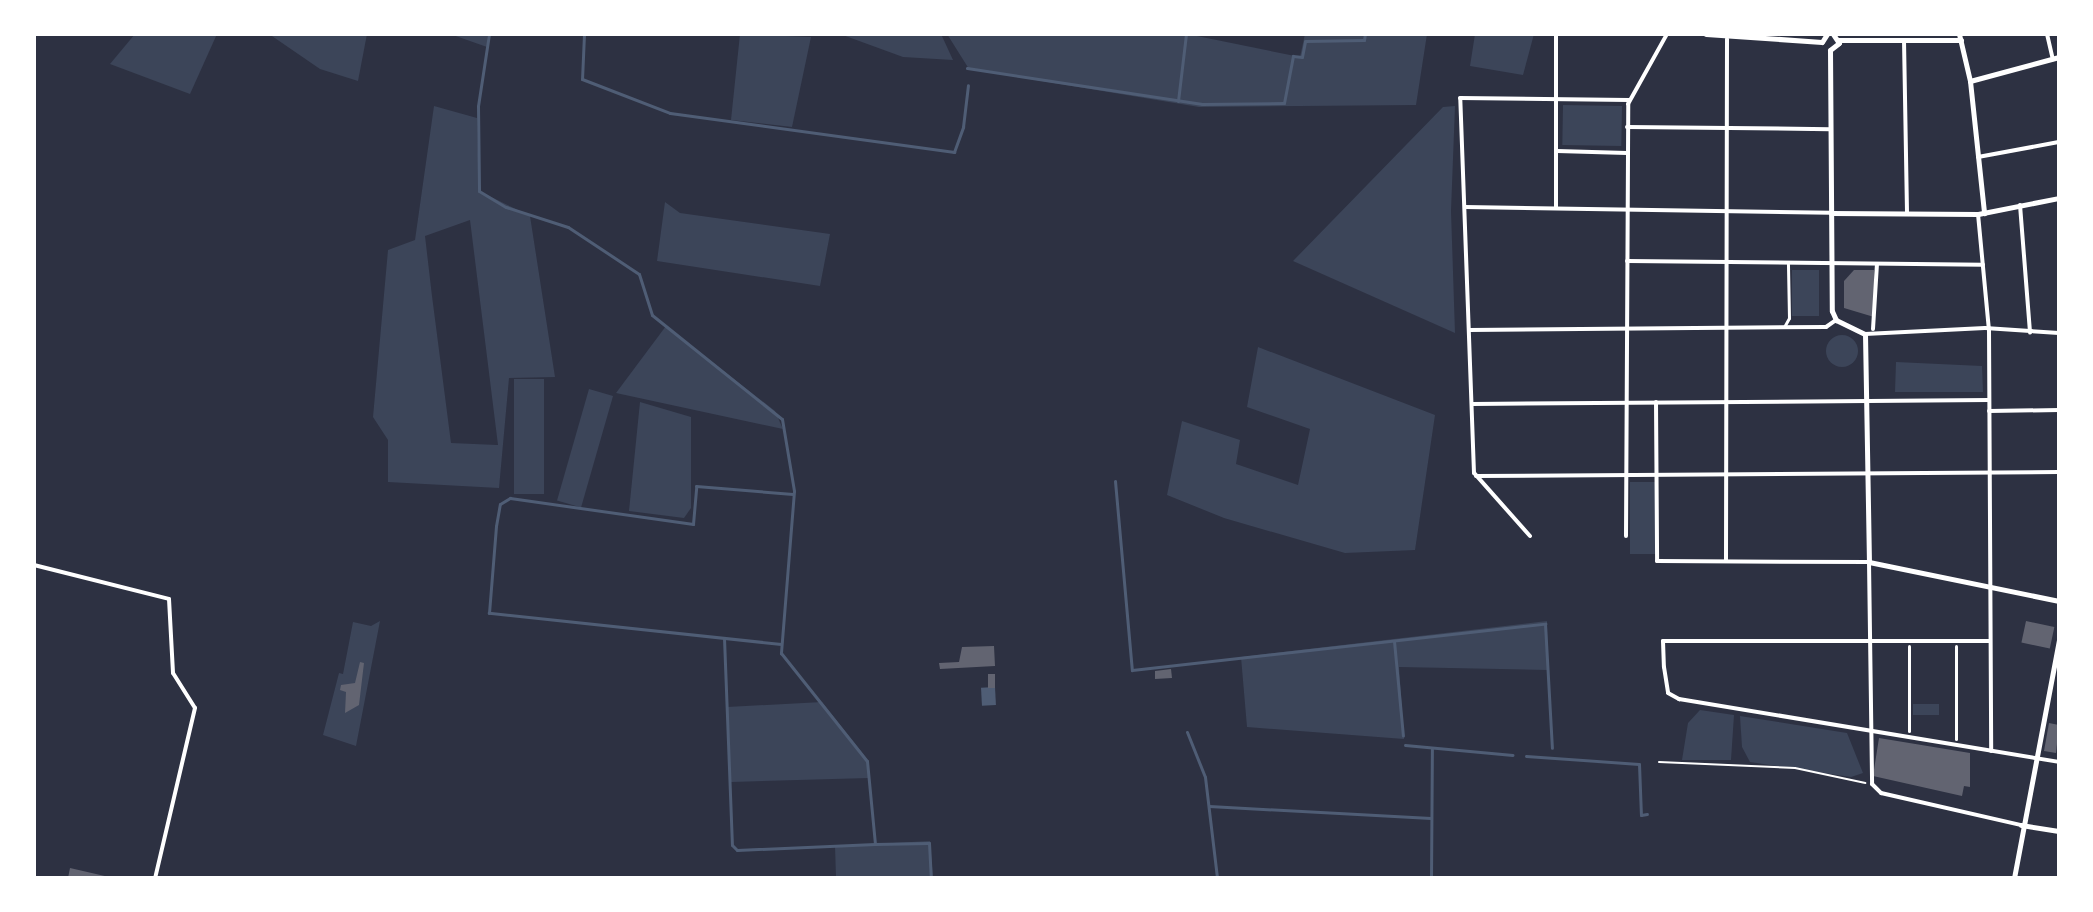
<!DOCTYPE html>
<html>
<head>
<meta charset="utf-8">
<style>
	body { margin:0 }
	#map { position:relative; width:2093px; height:912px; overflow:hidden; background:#2d3142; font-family:"Titillium Web",sans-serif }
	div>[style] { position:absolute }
	.green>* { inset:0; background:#3c4559; transform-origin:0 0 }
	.round { border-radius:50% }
	.water>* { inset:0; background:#4f5d75; transform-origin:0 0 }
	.stream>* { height:3px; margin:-1.5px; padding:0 1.5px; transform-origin:1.5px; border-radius:1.5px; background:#4f5d75 }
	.building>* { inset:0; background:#626471; transform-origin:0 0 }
	.path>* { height:2px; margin:-1px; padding:0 1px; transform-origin:1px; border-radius:1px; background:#fff }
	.pedestrian>* { height:3px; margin:-1.5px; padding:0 1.5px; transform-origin:1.5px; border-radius:1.5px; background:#fff }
	.minor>* { height:4px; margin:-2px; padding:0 2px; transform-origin:2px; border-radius:2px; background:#fff }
	.tertiary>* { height:5px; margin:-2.5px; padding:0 2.5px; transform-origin:2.5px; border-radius:2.5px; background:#fff }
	span { translate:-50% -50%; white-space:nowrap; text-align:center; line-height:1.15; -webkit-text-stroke:8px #fff; paint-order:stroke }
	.frame { position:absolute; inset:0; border:36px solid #fff; pointer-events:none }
</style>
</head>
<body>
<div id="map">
	<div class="green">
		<i style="clip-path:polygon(135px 34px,217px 34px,190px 94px,110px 64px)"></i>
		<i style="clip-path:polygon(269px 34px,367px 34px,358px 81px,320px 69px)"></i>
		<i style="clip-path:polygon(450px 34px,488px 34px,487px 47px)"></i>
		<i style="clip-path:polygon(740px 34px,811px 37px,792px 127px,731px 120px)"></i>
		<i style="clip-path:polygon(840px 34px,941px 34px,953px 60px,903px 57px)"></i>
		<i style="clip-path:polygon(947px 34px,1187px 34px,1300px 57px,1305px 34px,1427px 34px,1416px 105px,1199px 107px,969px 69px)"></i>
		<i style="clip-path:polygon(1475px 34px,1534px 34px,1523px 75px,1470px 66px)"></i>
		<i style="left:1563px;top:105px;width:59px;height:40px;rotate:1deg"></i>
		<i style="clip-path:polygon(evenodd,434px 106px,477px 118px,479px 191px,530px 216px,555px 377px,509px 378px,499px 488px,388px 482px,388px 440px,373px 417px,388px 250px,415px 240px,434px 106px,470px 220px,498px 445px,497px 445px,451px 443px,432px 296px,425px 236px,470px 220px)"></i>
		<i style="clip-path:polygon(1455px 106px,1451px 211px,1455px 333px,1293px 261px,1443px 107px)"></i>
		<i style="clip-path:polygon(665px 202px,680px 213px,830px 234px,820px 286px,657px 261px)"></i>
		<i style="left:1792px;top:270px;width:27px;height:46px"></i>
		<i style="clip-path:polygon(666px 326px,775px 411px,783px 429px,616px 393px)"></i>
		<i class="round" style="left:1826px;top:335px;width:32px;height:32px"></i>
		<i style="clip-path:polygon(1258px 347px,1435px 415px,1415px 550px,1345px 553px,1224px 518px,1167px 495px,1182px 421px,1240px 440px,1236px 464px,1298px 485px,1310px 429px,1247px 407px)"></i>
		<i style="clip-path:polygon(1896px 362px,1982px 366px,1983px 392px,1895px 392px)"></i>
		<i style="left:514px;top:379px;width:30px;height:115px"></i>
		<i style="left:589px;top:389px;width:25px;height:116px;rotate:16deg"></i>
		<i style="clip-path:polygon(640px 402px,691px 417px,691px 508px,684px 518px,629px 511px)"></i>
		<i style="left:1630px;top:482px;width:25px;height:72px"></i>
		<i style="clip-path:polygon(380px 621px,356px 746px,323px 735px,339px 673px,343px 674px,353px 622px,371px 626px)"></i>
		<i style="clip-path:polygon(1547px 621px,1548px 670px,1399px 667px,1404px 739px,1247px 727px,1241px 657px)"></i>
		<i style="clip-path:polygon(822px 702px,867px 759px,869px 778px,731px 782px,727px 707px)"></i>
		<i style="left:1913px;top:704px;width:26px;height:11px"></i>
		<i style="clip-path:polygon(1700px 710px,1734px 715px,1731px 760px,1682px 760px,1688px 723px)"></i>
		<i style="clip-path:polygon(1740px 716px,1847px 733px,1863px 773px,1851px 777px,1750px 762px,1742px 747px)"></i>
		<i style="clip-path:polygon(930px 841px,933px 878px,836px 878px,835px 846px)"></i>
	</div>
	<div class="water">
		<i style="left:995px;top:687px;width:18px;height:14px;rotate:87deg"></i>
	</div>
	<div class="stream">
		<i style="left:489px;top:34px;width:73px;rotate:98.7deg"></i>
		<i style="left:478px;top:106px;width:85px;rotate:89.3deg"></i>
		<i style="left:479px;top:191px;width:31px;rotate:31deg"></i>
		<i style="left:506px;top:207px;width:65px;rotate:17.9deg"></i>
		<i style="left:568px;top:227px;width:85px;rotate:33.5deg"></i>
		<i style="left:639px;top:274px;width:43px;rotate:72.4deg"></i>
		<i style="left:652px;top:315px;width:166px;rotate:38.7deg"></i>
		<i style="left:782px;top:419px;width:73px;rotate:80.5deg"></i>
		<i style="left:794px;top:491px;width:163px;rotate:94.6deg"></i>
		<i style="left:781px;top:653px;width:138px;rotate:51.5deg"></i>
		<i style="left:867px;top:761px;width:83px;rotate:84.5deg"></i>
		<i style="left:875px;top:844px;width:54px;rotate:-1.1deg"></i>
		<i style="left:929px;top:843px;width:35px;rotate:87deg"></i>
		<i style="left:584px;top:34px;width:45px;rotate:92.5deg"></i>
		<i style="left:582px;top:79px;width:94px;rotate:21.1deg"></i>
		<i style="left:670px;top:113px;width:287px;rotate:7.8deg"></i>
		<i style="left:954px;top:152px;width:27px;rotate:-70deg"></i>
		<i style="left:963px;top:127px;width:42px;rotate:-83.2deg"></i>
		<i style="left:967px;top:68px;width:238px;rotate:8.7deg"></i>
		<i style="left:1202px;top:104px;width:82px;rotate:-0.7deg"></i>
		<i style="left:1284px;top:103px;width:48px;rotate:-79.2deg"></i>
		<i style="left:1293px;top:56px;width:9px;rotate:6deg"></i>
		<i style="left:1302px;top:57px;width:16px;rotate:-79deg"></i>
		<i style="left:1305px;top:41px;width:59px;rotate:-1deg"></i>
		<i style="left:1364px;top:40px;width:6px;rotate:-81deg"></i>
		<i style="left:1178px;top:101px;width:67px;rotate:-83.2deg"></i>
		<i style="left:1115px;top:481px;width:190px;rotate:84.9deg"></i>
		<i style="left:1132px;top:670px;width:416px;rotate:-6.4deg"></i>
		<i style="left:1545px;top:624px;width:124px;rotate:86.8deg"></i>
		<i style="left:724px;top:638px;width:207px;rotate:87.8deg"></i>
		<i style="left:732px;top:845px;width:7px;rotate:45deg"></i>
		<i style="left:737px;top:850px;width:138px;rotate:-2.5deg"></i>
		<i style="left:1394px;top:641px;width:95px;rotate:84.6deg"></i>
		<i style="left:781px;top:644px;width:294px;rotate:-173.9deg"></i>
		<i style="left:489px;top:613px;width:87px;rotate:-85.4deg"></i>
		<i style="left:496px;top:526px;width:22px;rotate:-80deg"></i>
		<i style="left:500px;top:504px;width:12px;rotate:-31deg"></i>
		<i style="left:510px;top:498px;width:185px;rotate:8.1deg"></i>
		<i style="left:693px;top:524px;width:38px;rotate:-85deg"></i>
		<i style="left:696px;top:486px;width:97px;rotate:4.7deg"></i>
		<i style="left:1187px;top:732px;width:48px;rotate:68.2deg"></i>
		<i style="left:1205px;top:777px;width:102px;rotate:83.2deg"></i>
		<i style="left:1405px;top:745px;width:108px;rotate:5.3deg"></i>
		<i style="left:1526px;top:756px;width:113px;rotate:4deg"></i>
		<i style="left:1639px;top:764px;width:51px;rotate:87.8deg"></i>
		<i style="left:1641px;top:815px;width:6px;rotate:-9deg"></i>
		<i style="left:1209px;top:806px;width:222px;rotate:3.1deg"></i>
		<i style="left:1431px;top:878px;width:129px;rotate:-89.6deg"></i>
	</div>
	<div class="building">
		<i style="clip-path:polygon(1854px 270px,1874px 270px,1874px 317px,1844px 308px,1844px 281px)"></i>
		<i style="left:2026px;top:621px;width:29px;height:22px;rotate:12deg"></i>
		<i style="clip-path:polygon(994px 646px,995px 666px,940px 669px,939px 663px,959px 662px,962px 647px)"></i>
		<i style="clip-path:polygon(360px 662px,364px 663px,359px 705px,345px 713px,346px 692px,340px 690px,341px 685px,355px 683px)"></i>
		<i style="clip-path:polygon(1171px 669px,1172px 678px,1155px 679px,1155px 671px)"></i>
		<i style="left:988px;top:674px;width:7px;height:14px"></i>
		<i style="clip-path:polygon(2049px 723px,2059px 725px,2056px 753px,2044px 751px)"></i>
		<i style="clip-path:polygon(1879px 738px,1970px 753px,1970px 787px,1964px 786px,1962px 796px,1873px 776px)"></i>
		<i style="clip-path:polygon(70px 868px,109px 877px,109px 878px,68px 878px)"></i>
	</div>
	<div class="path">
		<i style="left:1659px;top:762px;width:136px;rotate:2.5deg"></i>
		<i style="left:1795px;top:768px;width:72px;rotate:12.1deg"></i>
	</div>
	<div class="pedestrian">
		<i style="left:1784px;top:327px;width:10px;rotate:-61deg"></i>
		<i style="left:1789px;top:318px;width:54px;rotate:-91.1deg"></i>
		<i style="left:1909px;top:731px;width:85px;rotate:-90deg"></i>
		<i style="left:1956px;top:739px;width:93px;rotate:-90deg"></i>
		<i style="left:2059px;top:878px;width:5px;rotate:-90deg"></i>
	</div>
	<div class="minor">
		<i style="left:2047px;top:34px;width:26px;rotate:77deg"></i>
		<i style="left:1904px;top:40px;width:174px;rotate:89deg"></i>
		<i style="left:1627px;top:127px;width:203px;rotate:0.6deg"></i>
		<i style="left:1557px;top:151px;width:70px;rotate:1.6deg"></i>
		<i style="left:1978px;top:157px;width:82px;rotate:-10.5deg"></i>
		<i style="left:2020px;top:205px;width:128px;rotate:85.5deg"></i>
		<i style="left:1465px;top:207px;width:366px;rotate:0.9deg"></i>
		<i style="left:1556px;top:208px;width:174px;rotate:-90deg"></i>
		<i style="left:1978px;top:214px;width:117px;rotate:84.6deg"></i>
		<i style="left:1989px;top:330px;width:421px;rotate:89.7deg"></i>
		<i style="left:1627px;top:261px;width:356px;rotate:0.6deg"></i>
		<i style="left:1873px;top:329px;width:65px;rotate:-86.5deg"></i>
		<i style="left:1469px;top:330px;width:357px;rotate:-0.5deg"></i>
		<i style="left:1826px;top:327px;width:12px;rotate:-35deg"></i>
		<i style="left:1865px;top:334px;width:120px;rotate:-2.9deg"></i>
		<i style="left:1985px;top:328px;width:74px;rotate:3.9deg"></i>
		<i style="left:1656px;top:402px;width:159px;rotate:89.6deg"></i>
		<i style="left:1657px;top:561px;width:212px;rotate:0.3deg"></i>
		<i style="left:1869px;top:562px;width:222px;rotate:89.2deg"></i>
		<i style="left:1872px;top:784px;width:13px;rotate:45deg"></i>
		<i style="left:1881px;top:793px;width:144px;rotate:12.9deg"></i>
		<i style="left:1472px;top:404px;width:517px;rotate:-0.44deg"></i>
		<i style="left:1989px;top:411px;width:70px;rotate:-0.8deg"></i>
		<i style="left:1476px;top:476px;width:583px;rotate:-0.39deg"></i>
		<i style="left:1530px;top:536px;width:84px;rotate:-131.6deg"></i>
		<i style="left:1474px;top:473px;width:375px;rotate:-92.1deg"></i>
		<i style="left:1460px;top:98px;width:169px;rotate:0.7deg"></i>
		<i style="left:1626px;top:536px;width:432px;rotate:-89.7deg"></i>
		<i style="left:1628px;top:104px;width:80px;rotate:-60.9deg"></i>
		<i style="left:1726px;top:560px;width:521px;rotate:-89.89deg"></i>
		<i style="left:34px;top:565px;width:139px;rotate:14.1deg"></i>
		<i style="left:169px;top:599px;width:74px;rotate:86.9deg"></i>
		<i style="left:173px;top:673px;width:41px;rotate:57.8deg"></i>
		<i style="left:195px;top:708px;width:175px;rotate:103.2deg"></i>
		<i style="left:1990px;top:641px;width:327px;rotate:180deg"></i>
		<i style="left:1663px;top:641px;width:26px;rotate:88deg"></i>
		<i style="left:1664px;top:667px;width:26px;rotate:81deg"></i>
		<i style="left:1668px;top:693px;width:13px;rotate:29deg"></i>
		<i style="left:1679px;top:699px;width:385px;rotate:9.4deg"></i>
	</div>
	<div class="tertiary">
		<i style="left:1706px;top:34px;width:116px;rotate:3.9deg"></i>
		<i style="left:1959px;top:34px;width:48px;rotate:76.8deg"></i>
		<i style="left:1970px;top:81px;width:133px;rotate:83.9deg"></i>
		<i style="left:1839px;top:40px;width:122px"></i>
		<i style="left:1822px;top:42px;width:9px;rotate:-58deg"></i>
		<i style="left:1830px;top:50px;width:261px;rotate:89.6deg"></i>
		<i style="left:1832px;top:311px;width:10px;rotate:66deg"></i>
		<i style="left:1836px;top:320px;width:32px;rotate:26deg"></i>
		<i style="left:1865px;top:334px;width:228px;rotate:89deg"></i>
		<i style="left:1869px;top:562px;width:194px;rotate:11.6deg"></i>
		<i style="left:1830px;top:50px;width:11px;rotate:-38deg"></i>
		<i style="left:1839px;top:43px;width:11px;rotate:-124deg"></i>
		<i style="left:1970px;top:81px;width:92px;rotate:-15.1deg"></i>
		<i style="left:1831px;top:213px;width:147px;rotate:0.4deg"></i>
		<i style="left:1978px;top:214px;width:83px;rotate:-11.2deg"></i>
		<i style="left:2021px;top:825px;width:38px;rotate:9deg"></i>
		<i style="left:2014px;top:878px;width:243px;rotate:-79.3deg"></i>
	</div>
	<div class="frame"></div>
</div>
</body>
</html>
